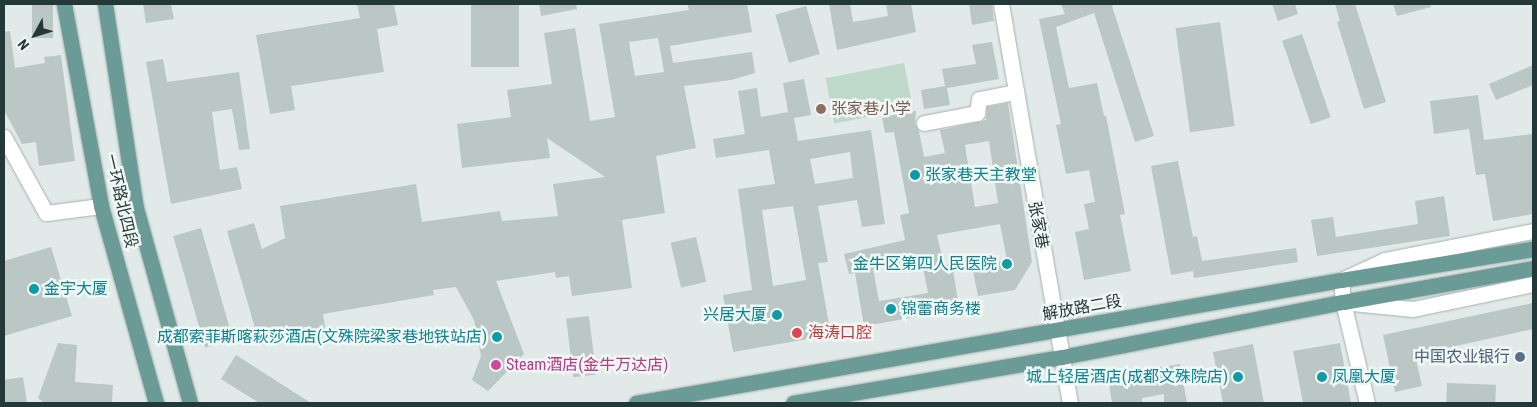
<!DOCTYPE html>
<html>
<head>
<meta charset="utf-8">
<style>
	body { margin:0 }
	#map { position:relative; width:1537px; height:407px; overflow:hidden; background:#e1eae8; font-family:"Roboto Condensed","Noto Sans SC",sans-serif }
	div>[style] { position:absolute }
	.green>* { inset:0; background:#bcd9c9; transform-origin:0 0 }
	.building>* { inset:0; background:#bac7c4; transform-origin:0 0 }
	.roads { filter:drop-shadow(0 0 1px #a4b1af) drop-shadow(0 0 1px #a4b1af) }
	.minor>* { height:15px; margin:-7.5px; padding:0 7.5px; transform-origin:7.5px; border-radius:7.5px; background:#fff }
	.major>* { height:15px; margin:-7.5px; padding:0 7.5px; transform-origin:7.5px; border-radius:7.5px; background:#6a9b97 }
	.dots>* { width:14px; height:14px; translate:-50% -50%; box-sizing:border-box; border:2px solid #f1f7f5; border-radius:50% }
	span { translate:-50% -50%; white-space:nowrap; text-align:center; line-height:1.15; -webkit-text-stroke:5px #f1f7f5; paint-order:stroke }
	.education-label { font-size:16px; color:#785e54 }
	.left { translate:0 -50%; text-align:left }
	.culture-label { font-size:16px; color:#0d838f }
	.right { translate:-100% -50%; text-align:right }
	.street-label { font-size:16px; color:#233937 }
	.health-label { font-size:16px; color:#be3a42 }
	.service-label { font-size:16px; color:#4e5e75 }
	.hotel-label { font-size:16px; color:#b23c85 }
	.frame { position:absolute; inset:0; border:5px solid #233937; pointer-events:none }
	.north { position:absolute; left:10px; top:10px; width:50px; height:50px; -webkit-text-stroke:4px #f1f7f5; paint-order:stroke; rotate:231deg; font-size:14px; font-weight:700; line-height:20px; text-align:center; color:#233937 }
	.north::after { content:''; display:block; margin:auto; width:18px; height:22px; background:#233937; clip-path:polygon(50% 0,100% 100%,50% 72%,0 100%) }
</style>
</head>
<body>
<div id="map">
	<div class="green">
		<i style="left:904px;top:63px;width:46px;height:80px;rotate:79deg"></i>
	</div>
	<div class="building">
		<i style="left:32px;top:4px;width:21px;height:34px"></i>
		<i style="clip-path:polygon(143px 4px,171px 4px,174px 19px,146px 23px)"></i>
		<i style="clip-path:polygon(357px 4px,394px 4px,398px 25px,377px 29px,384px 72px,291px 86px,295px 110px,270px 114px,256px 35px,360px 18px)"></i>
		<i style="left:471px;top:4px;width:48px;height:63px"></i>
		<i style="clip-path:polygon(539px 4px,576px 4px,577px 9px,541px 16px)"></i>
		<i style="clip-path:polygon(evenodd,687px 4px,747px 4px,752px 32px,670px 46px,673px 63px,752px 52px,755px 73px,731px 80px,684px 86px,696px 148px,656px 156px,665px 213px,622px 220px,632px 288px,572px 296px,569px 276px,556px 278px,555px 272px,496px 281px,524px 354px,488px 391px,472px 380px,481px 356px,474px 320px,456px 287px,433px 290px,434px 295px,323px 314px,326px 334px,305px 338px,294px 332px,259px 342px,227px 231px,254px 223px,262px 249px,285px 238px,280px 206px,416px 184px,422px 222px,500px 211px,502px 221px,558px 216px,553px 184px,605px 177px,547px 138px,550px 158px,462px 168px,457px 124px,511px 117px,507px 90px,552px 84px,544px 33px,575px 28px,590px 121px,615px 117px,599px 24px,689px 10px,687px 4px,658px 38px,664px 72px,635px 76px,629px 42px,658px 38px)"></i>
		<i style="clip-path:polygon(829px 4px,850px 4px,853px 22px,888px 16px,886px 4px,911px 4px,916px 32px,837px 50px)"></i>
		<i style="clip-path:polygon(969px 4px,992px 4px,994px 21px,972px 25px)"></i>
		<i style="clip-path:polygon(1061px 4px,1116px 4px,1112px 6px,1154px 136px,1135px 142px,1094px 13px,1056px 27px,1069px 88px,1097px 83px,1104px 116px,1106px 116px,1125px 214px,1120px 215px,1131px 271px,1084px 280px,1075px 232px,1089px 229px,1084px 204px,1095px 202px,1089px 170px,1066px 174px,1056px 125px,1061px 124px,1039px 19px,1065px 14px)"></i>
		<i style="clip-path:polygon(1272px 4px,1295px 4px,1298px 14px,1278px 21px)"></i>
		<i style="clip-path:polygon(1335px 4px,1355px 4px,1386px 102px,1364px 109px,1337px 22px,1340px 21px)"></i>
		<i style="clip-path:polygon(1393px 4px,1430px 4px,1431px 7px,1397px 16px)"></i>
		<i style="left:806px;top:6px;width:50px;height:32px;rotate:74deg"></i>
		<i style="left:1220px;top:22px;width:105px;height:45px;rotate:82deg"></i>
		<i style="clip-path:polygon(10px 31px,15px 68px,45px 63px,44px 57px,61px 55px,75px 161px,39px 166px,36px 142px,22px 144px,4px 110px,4px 32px)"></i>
		<i style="left:1302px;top:34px;width:88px;height:21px;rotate:71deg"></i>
		<i style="clip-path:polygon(992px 42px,999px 79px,947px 88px,950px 105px,924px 109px,921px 90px,945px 86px,942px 69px,976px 64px,972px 45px)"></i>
		<i style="clip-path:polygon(163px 59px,167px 82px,239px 72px,250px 149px,239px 150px,232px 109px,212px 112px,220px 170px,237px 167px,242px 189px,171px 204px,146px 62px)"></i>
		<i style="clip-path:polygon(1533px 65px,1533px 85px,1496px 100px,1489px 84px)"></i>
		<i style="clip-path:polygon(evenodd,804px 79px,811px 115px,794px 118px,798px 141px,871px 130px,885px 224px,862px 227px,857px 200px,818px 206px,828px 262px,818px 263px,831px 335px,733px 352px,723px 295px,752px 290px,738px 189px,775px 184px,769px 150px,716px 158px,713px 139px,745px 134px,738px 91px,757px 88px,761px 117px,788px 112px,783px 83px,804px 79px,850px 152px,853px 178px,815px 184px,810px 159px,850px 152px,804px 79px,793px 206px,806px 280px,773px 286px,762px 210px,793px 206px)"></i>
		<i style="clip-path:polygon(1478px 95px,1484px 140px,1533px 134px,1533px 214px,1493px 221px,1485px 174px,1476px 175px,1469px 129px,1434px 134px,1430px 101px)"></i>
		<i style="clip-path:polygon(evenodd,1008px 103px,1032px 262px,1015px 290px,978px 296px,972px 266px,1007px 260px,1000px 224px,937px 235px,944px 265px,952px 264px,958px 301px,920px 308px,922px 316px,864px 326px,855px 273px,849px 274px,844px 254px,905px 240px,900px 215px,909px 213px,894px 132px,885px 133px,882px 117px,916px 111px,915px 124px,919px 131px,924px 157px,945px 153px,940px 130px,979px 122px,986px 120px,987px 107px,1008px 103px,989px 141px,998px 203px,975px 207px,965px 145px,989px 141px,1008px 103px,906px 261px,907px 265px,922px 262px,928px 293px,879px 301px,873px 269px,906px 261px)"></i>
		<i style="clip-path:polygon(1178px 161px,1193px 237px,1197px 236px,1202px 261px,1296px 248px,1298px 262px,1194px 278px,1193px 271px,1171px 275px,1151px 166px)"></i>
		<i style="clip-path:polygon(1444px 196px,1450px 236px,1317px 256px,1311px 220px,1333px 217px,1336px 237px,1418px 224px,1415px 201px)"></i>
		<i style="left:201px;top:228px;width:116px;height:29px;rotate:74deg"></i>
		<i style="left:696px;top:237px;width:46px;height:26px;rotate:77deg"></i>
		<i style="clip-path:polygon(51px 247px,72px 316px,4px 336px,4px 261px)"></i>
		<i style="clip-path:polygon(1533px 303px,1533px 329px,1415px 355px,1422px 386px,1395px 392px,1383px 335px)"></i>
		<i style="left:589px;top:316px;width:59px;height:23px;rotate:83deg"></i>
		<i style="clip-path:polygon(58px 343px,77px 345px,75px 382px,113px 385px,112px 403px,44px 403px,38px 398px)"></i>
		<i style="clip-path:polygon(1340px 343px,1351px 403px,1303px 403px,1293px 351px)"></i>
		<i style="clip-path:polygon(1253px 344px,1264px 403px,1223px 403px,1213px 352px)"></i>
		<i style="clip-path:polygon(236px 355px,311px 403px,259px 403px,221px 379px)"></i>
		<i style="clip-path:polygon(1180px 364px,1187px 403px,1164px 403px,1164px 394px,1142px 398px,1142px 403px,1112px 403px,1108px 376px)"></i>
		<i style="clip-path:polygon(23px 377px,27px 403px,4px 403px,4px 380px)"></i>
		<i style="left:1447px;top:383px;width:49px;height:20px;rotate:2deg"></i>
	</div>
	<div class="roads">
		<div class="minor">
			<i style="left:1001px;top:4px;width:405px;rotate:80.2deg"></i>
			<i style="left:924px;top:123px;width:54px;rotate:-10.7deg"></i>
			<i style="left:977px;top:113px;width:14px;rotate:-82deg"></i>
			<i style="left:979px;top:99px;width:38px;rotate:-11deg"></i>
			<i style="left:4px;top:137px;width:87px;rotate:61.1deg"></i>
			<i style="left:46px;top:213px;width:55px;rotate:-7.3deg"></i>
			<i style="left:1352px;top:303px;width:61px;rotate:5.6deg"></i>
			<i style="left:1413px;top:309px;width:123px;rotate:-11.8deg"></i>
			<i style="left:1367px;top:403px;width:104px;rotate:-103.4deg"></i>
			<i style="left:1343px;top:302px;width:22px;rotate:-95deg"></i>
			<i style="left:1341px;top:280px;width:48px;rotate:-24.4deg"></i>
			<i style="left:1385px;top:260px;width:151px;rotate:-11.1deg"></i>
		</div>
		<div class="major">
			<i style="left:64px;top:4px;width:205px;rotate:79.6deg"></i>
			<i style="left:101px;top:206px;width:205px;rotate:74.4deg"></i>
			<i style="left:105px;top:4px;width:206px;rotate:81.4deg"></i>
			<i style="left:136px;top:208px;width:202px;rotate:74.5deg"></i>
			<i style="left:636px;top:403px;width:716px;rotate:-9.9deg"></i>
			<i style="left:1341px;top:280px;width:194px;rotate:-9.2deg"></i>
			<i style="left:793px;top:403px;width:273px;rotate:-9.7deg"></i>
			<i style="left:1062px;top:357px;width:286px;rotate:-11.1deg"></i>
			<i style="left:1343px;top:302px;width:193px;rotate:-10.1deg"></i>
		</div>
	</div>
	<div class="dots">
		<i style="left:821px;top:109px;background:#8d6e63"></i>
		<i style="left:915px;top:175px;background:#0f9aa8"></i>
		<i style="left:1007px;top:264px;background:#0f9aa8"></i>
		<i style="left:34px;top:289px;background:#0f9aa8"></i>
		<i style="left:891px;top:309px;background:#0f9aa8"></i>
		<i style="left:777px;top:315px;background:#0f9aa8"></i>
		<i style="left:797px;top:333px;background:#e0444e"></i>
		<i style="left:497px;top:337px;background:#0f9aa8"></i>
		<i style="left:1520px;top:357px;background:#5c6f8a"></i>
		<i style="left:496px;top:365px;background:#d1479c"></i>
		<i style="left:1238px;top:377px;background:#0f9aa8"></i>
		<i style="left:1322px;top:377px;background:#0f9aa8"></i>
	</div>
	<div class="education-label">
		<span class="left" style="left:831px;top:109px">张家巷小学</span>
	</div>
	<div class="culture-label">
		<span class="left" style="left:925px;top:175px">张家巷天主教堂</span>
		<span class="right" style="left:997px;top:264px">金牛区第四人民医院</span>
		<span class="left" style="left:44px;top:289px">金宇大厦</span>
		<span class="left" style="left:901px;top:309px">锦蕾商务楼</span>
		<span class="right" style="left:767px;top:315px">兴居大厦</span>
		<span class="right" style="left:487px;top:337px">成都索菲斯喀萩莎酒店(文殊院梁家巷地铁站店)</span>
		<span class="right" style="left:1228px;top:377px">城上轻居酒店(成都文殊院店)</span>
		<span class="left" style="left:1332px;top:377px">凤凰大厦</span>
	</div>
	<div class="street-label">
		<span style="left:121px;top:201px;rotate:77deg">一环路北四段</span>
		<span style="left:1038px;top:225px;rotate:80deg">张家巷</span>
		<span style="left:1082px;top:308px;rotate:-10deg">解放路二段</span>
	</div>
	<div class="health-label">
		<span class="left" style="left:808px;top:333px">海涛口腔</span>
	</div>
	<div class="service-label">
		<span class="right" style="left:1510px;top:357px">中国农业银行</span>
	</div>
	<div class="hotel-label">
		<span class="left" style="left:506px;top:365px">Steam酒店(金牛万达店)</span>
	</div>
	<div class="frame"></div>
	<div class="north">N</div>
</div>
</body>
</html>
